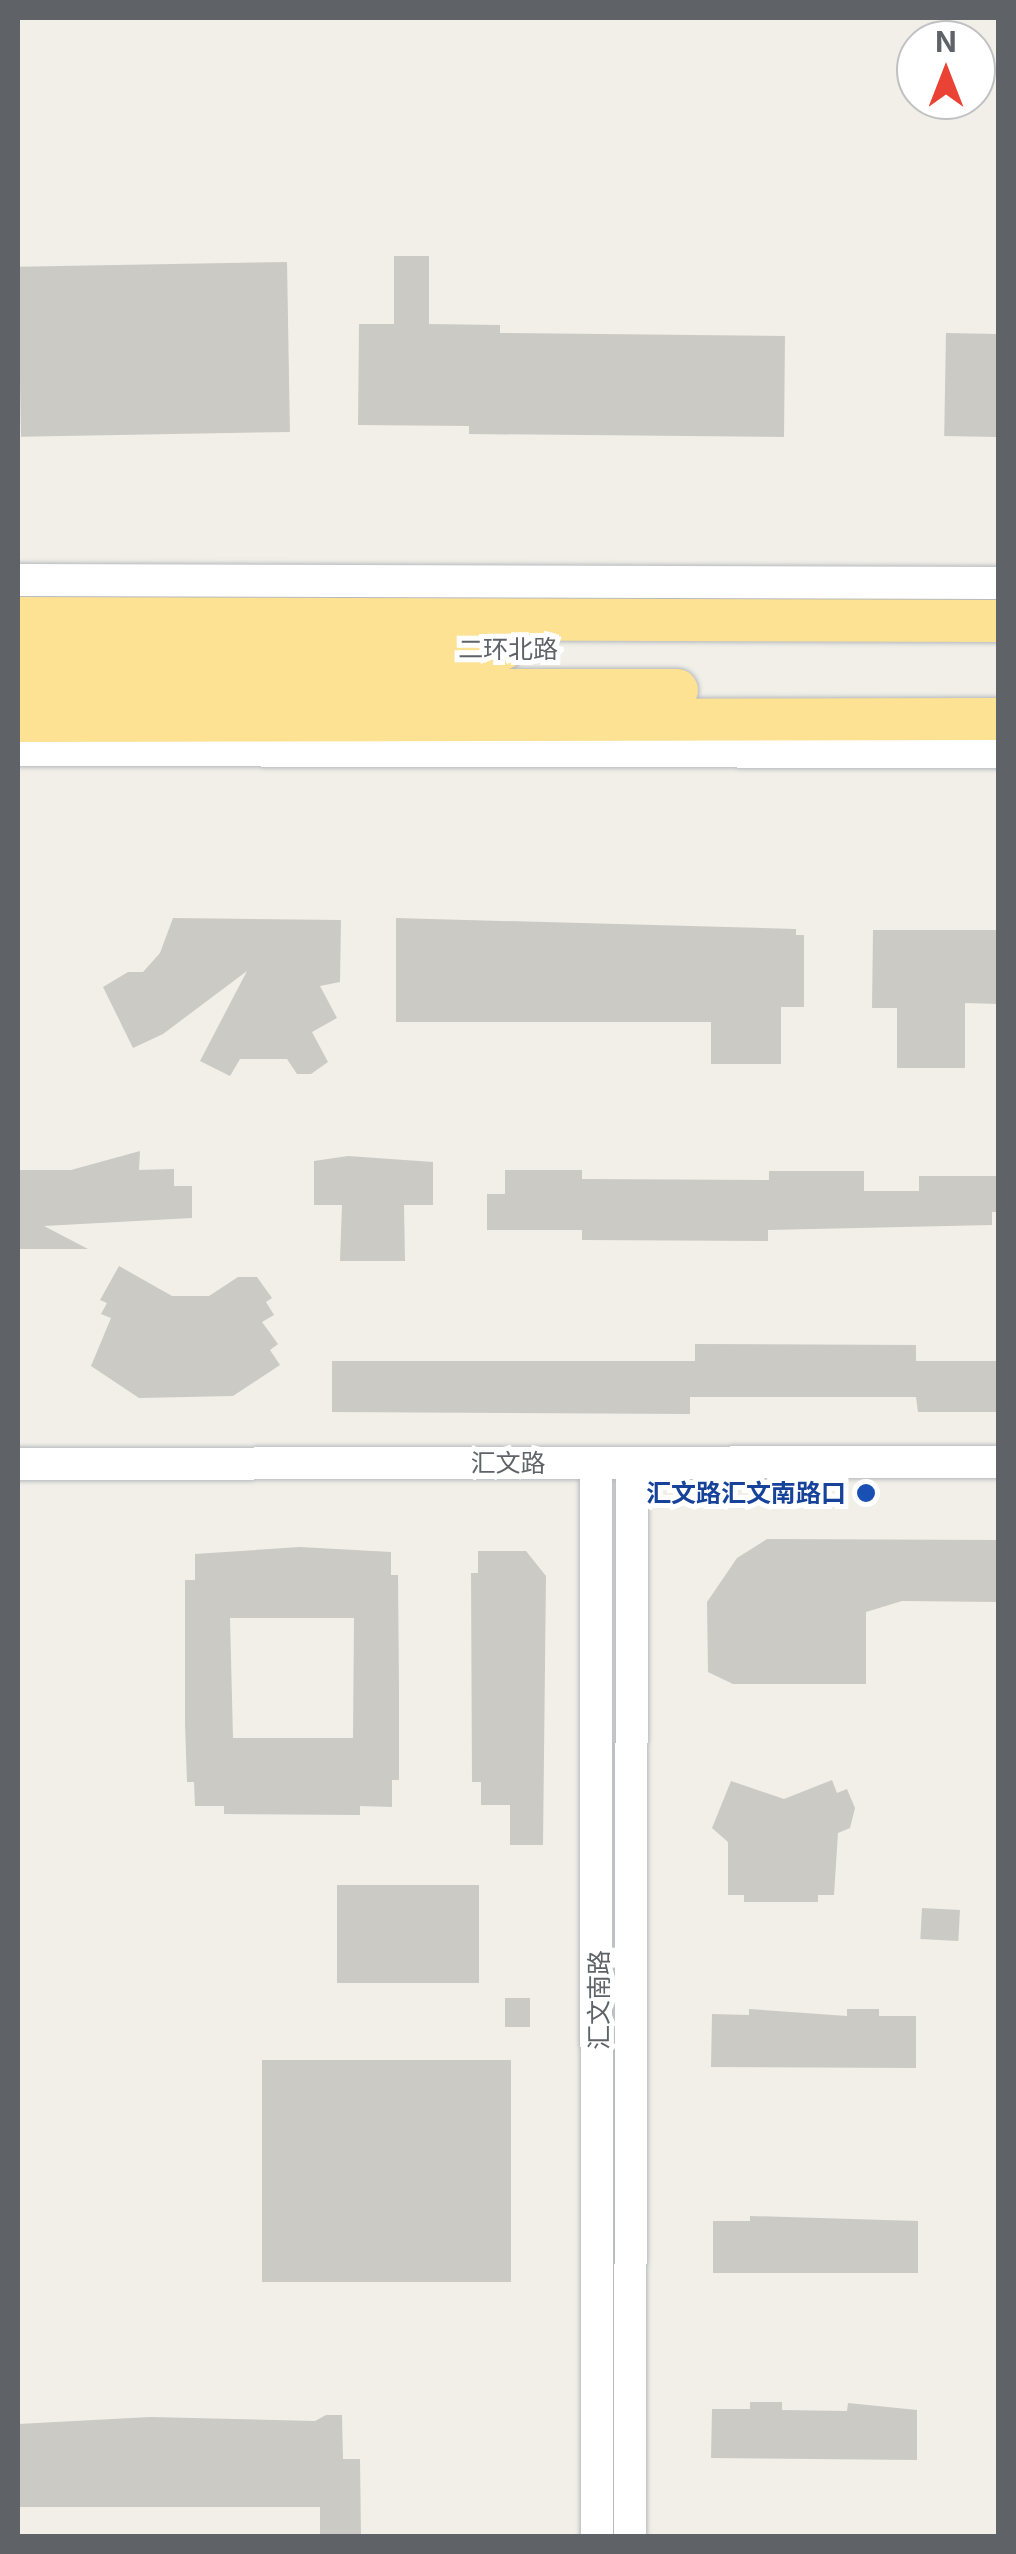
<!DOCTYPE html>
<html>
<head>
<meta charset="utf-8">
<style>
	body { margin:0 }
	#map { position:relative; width:1016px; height:2554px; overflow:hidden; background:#f1efe8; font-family:Inter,"Noto Sans SC",sans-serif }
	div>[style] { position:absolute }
	.building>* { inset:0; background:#cccac5; transform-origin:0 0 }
	.roads { filter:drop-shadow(0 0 2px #b6babf) drop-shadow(0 0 2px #b6babf) }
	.secondary>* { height:32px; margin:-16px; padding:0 16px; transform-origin:16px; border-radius:16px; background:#fff }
	.highway>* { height:42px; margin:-21px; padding:0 21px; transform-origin:21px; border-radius:21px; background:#fde293 }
	.dots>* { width:28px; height:28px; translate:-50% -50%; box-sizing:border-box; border:5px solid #fff; border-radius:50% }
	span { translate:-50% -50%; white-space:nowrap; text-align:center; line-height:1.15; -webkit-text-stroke:10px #fff; paint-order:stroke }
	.street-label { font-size:25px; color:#5f6368 }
	.transit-label { font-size:25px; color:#164399; font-weight:700 }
	.right { translate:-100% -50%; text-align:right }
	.frame { position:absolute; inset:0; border:20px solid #5f6368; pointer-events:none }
	.north { position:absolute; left:896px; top:20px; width:100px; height:100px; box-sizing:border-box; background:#fff; border:2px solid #bfc1c3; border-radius:50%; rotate:0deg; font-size:28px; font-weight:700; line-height:40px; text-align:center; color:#5f6368 }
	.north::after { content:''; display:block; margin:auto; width:35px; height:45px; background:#ea4335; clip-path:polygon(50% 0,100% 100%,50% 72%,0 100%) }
</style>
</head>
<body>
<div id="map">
	<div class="building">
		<i style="clip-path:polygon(394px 256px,429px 256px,429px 324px,500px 325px,500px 333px,785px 336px,784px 437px,469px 434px,469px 426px,358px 425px,359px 324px,394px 324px)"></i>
		<i style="left:287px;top:262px;width:170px;height:269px;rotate:89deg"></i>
		<i style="left:946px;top:333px;width:52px;height:103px;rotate:1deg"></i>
		<i style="clip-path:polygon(173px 918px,341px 920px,340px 982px,320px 986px,337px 1018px,312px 1032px,328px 1062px,311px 1074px,297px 1074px,287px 1059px,240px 1059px,230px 1076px,200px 1061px,247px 971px,163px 1034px,133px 1048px,103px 987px,128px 972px,143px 972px,160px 953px)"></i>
		<i style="clip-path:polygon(396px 918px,796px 929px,796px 935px,804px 935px,804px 1007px,781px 1007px,781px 1064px,711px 1064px,711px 1022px,396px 1022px)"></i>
		<i style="clip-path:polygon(873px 930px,998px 930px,998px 1004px,965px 1003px,965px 1068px,897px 1068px,897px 1008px,872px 1008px)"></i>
		<i style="clip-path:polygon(140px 1151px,139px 1170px,174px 1169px,174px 1186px,192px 1186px,192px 1218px,44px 1226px,88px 1249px,18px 1249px,18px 1170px,71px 1170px)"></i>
		<i style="clip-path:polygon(348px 1156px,433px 1162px,433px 1205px,404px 1205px,405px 1261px,340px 1261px,342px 1205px,314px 1205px,314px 1161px)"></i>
		<i style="clip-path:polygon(505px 1170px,582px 1170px,582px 1179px,769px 1180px,769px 1171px,864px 1171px,864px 1191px,919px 1191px,919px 1176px,998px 1176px,998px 1212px,992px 1212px,992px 1225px,768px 1230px,768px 1241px,582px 1240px,582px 1230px,487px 1230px,487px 1194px,505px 1194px)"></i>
		<i style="clip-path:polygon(119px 1266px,172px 1296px,209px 1296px,238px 1277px,257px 1277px,272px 1298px,266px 1302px,274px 1315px,262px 1322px,278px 1344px,270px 1350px,280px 1365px,233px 1396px,139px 1398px,91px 1366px,111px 1318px,101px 1314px,107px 1303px,100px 1300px)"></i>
		<i style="clip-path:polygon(695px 1344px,916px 1345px,916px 1361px,998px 1361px,998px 1412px,918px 1412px,916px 1397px,690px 1397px,690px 1414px,332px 1412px,332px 1361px,695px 1361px)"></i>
		<i style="clip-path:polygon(767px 1539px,998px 1540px,998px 1602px,902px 1601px,866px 1612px,866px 1684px,733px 1684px,708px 1672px,707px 1602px,737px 1558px)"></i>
		<i style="clip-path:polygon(evenodd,300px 1547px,391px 1552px,391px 1575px,398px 1575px,399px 1689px,399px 1780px,392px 1780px,392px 1807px,360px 1806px,360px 1815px,224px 1814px,224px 1806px,195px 1806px,194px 1782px,187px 1782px,185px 1724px,185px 1580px,195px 1580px,195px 1554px,300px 1547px,230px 1618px,354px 1618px,353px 1738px,233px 1738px,230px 1618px)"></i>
		<i style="clip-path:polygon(478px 1551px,526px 1551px,546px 1576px,543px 1845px,510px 1845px,510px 1805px,481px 1805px,481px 1782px,472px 1782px,471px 1573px,478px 1573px)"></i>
		<i style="clip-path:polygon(832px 1780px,837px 1793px,847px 1789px,855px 1808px,850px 1828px,838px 1833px,834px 1895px,818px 1895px,818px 1902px,744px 1902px,744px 1895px,728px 1895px,728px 1842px,712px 1828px,731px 1781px,784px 1799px)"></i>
		<i style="left:337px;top:1885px;width:142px;height:98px"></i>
		<i style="left:922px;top:1908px;width:38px;height:31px;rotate:3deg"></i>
		<i style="left:505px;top:1998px;width:25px;height:29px"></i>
		<i style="clip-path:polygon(749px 2009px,847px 2016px,847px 2009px,879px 2009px,879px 2016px,916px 2016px,916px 2068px,711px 2067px,712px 2014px,749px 2015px)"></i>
		<i style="left:511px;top:2060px;width:222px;height:249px;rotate:90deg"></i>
		<i style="clip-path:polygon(750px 2216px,918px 2221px,918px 2273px,713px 2273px,713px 2221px,750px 2221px)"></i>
		<i style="clip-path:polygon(750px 2402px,782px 2402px,782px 2410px,847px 2411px,848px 2403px,917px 2410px,917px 2460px,711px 2458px,712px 2409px,750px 2409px)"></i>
		<i style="clip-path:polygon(326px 2415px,342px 2415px,343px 2459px,360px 2459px,361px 2536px,320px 2536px,320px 2507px,18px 2507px,18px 2424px,150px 2417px,315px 2421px)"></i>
	</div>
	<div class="roads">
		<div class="secondary">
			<i style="left:18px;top:580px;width:980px;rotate:0.18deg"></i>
			<i style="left:18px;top:750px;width:980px;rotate:0.12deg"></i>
			<i style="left:596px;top:1463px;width:1073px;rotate:89.95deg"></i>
			<i style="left:18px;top:1464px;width:980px;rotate:-0.12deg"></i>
			<i style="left:630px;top:2536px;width:1073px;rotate:-89.89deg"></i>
		</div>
		<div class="highway">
			<i style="left:18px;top:618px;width:980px;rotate:0.18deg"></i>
			<i style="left:18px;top:648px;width:485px;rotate:0.1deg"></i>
			<i style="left:18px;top:690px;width:659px"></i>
			<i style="left:18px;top:721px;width:980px;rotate:-0.12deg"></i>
		</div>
	</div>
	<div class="dots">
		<i style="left:866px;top:1493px;background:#1a4fb4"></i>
	</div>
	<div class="street-label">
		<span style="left:508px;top:649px">二环北路</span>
		<span style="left:508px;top:1463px">汇文路</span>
		<span style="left:599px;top:2000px;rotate:-90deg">汇文南路</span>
	</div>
	<div class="transit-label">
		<span class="right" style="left:846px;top:1493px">汇文路汇文南路口</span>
	</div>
	<div class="frame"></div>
	<div class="north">N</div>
</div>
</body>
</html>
